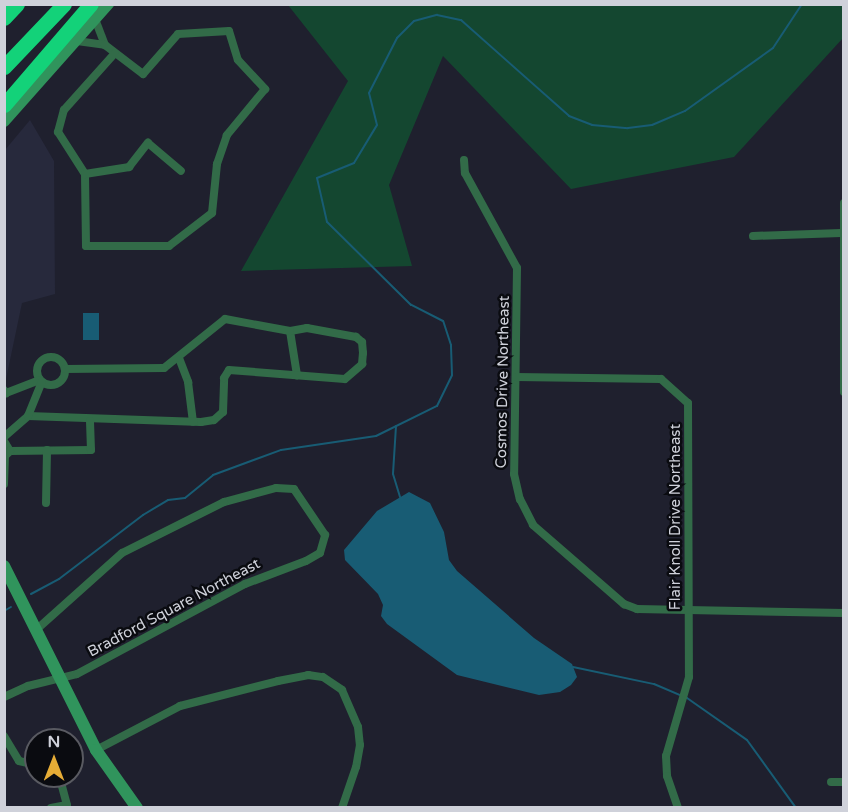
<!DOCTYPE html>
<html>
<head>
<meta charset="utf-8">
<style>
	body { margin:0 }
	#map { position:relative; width:848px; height:812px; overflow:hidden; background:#1f202e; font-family:"Varela Round",sans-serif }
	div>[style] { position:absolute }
	.built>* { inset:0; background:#27293c }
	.green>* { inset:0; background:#144730 }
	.water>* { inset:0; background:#185c74; transform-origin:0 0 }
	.stream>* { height:2px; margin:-1px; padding:0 1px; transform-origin:1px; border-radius:1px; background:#185c74 }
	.street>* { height:8px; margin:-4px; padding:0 4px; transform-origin:4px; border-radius:4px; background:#326b48 }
	.street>.ring { margin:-4px; padding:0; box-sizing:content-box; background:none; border:8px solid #326b48; border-radius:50% }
	.secondary>* { height:12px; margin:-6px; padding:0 6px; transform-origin:6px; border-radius:6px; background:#30945c }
	.highway>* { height:15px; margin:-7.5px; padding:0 7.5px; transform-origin:7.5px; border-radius:7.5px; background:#13d279 }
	span { translate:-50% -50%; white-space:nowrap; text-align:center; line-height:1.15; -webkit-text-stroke:5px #0a0b10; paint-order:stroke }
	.street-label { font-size:15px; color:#cfd1da }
	.frame { position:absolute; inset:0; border:6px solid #cfd1da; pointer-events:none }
	.north { position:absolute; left:24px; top:728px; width:60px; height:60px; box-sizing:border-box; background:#0a0b10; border:2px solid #595a61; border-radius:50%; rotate:0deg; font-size:16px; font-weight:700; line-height:24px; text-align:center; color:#cfd1da }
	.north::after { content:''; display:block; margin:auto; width:21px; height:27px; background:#e6ac36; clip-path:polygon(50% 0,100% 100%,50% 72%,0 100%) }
</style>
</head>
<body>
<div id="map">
	<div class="built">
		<i style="clip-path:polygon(30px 120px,54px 161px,55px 294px,22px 303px,5px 384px,5px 150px)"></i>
	</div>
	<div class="green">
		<i style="clip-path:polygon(288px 5px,843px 5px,843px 38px,734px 157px,571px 189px,443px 56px,389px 185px,412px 266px,241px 271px,348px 81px)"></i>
	</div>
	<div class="water">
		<i style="left:83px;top:313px;width:16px;height:27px"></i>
		<i style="clip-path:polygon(409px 492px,430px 503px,444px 532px,449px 560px,457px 571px,534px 638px,572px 664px,577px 677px,571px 685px,560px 692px,539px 695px,457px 675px,387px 624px,381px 616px,383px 605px,378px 594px,345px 560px,344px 550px,377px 511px)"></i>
	</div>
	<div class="stream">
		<i style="left:396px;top:426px;width:48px;rotate:93.6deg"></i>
		<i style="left:393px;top:474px;width:24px;rotate:73deg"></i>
		<i style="left:31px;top:594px;width:32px;rotate:-28deg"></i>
		<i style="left:59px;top:579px;width:106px;rotate:-37.3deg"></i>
		<i style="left:143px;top:515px;width:29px;rotate:-31deg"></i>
		<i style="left:168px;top:500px;width:17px;rotate:-7deg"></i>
		<i style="left:185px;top:498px;width:36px;rotate:-39deg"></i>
		<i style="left:213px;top:475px;width:72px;rotate:-20.2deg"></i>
		<i style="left:281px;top:450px;width:96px;rotate:-8.4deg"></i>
		<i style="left:376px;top:436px;width:68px;rotate:-26.2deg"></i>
		<i style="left:437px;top:406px;width:34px;rotate:-64deg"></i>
		<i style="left:452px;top:375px;width:30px;rotate:-92deg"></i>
		<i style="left:451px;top:345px;width:25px;rotate:-108deg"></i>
		<i style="left:443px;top:321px;width:36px;rotate:-153deg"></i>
		<i style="left:411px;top:305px;width:118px;rotate:-135.3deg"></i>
		<i style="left:327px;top:222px;width:45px;rotate:-102.8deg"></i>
		<i style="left:317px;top:178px;width:40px;rotate:-22deg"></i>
		<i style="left:354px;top:163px;width:44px;rotate:-58.8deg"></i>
		<i style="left:377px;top:125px;width:33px;rotate:-104deg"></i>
		<i style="left:369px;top:93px;width:62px;rotate:-63deg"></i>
		<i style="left:397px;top:38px;width:24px;rotate:-45deg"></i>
		<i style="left:414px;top:21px;width:24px;rotate:-15deg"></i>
		<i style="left:437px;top:15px;width:25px;rotate:12deg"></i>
		<i style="left:461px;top:20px;width:144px;rotate:41.6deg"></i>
		<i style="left:569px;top:116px;width:25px;rotate:21deg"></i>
		<i style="left:592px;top:125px;width:36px;rotate:5deg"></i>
		<i style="left:628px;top:128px;width:24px;rotate:-7deg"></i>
		<i style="left:652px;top:125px;width:36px;rotate:-23deg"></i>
		<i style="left:685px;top:111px;width:108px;rotate:-35.6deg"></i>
		<i style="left:773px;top:48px;width:53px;rotate:-56.6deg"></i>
		<i style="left:4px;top:611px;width:8px;rotate:-30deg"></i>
		<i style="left:573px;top:667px;width:83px;rotate:11.9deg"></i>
		<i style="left:654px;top:684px;width:36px;rotate:23deg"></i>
		<i style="left:687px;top:698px;width:73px;rotate:35deg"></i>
		<i style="left:747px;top:740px;width:84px;rotate:54.2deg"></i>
	</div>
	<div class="street">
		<i style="left:95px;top:19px;width:28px;rotate:69deg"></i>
		<i style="left:77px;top:41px;width:28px;rotate:8deg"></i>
		<i style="left:105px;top:45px;width:48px;rotate:37.3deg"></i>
		<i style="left:143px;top:74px;width:53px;rotate:-48.8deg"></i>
		<i style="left:178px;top:34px;width:51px;rotate:-3.4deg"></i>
		<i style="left:229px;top:31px;width:30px;rotate:73deg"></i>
		<i style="left:238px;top:60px;width:40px;rotate:47deg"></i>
		<i style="left:265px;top:89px;width:60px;rotate:129.6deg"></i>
		<i style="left:227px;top:135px;width:31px;rotate:109deg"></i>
		<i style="left:217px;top:164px;width:49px;rotate:95.8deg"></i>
		<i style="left:212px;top:213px;width:54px;rotate:142.5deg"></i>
		<i style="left:169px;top:246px;width:83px;rotate:180deg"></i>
		<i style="left:86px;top:246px;width:72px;rotate:-90.8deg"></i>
		<i style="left:85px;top:174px;width:50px;rotate:-122.7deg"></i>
		<i style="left:58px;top:132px;width:23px;rotate:-75deg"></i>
		<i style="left:64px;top:110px;width:76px;rotate:-48.2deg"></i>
		<i style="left:464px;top:160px;width:13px;rotate:86deg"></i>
		<i style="left:465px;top:173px;width:108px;rotate:61.3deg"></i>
		<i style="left:517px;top:268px;width:206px;rotate:90.8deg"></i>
		<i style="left:514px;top:474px;width:26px;rotate:77deg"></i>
		<i style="left:520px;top:499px;width:29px;rotate:63deg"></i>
		<i style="left:533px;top:525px;width:121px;rotate:41deg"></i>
		<i style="left:624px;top:604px;width:14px;rotate:21deg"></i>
		<i style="left:637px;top:609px;width:207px;rotate:1.1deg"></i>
		<i style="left:85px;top:174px;width:45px;rotate:-9deg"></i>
		<i style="left:129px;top:167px;width:31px;rotate:-52deg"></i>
		<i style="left:148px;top:143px;width:43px;rotate:40.3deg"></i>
		<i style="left:844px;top:203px;width:189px;rotate:90deg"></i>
		<i style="left:753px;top:236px;width:88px;rotate:-2deg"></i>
		<i style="left:290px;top:331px;width:45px;rotate:81deg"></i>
		<i class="ring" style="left:37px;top:357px;width:20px;height:20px"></i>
		<i style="left:179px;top:358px;width:26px;rotate:69deg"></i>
		<i style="left:188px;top:382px;width:40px;rotate:82.9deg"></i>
		<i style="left:516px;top:377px;width:145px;rotate:0.8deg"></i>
		<i style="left:661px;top:379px;width:36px;rotate:42deg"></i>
		<i style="left:688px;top:403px;width:274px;rotate:89.8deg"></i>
		<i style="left:689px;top:677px;width:82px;rotate:106.2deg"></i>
		<i style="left:666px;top:756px;width:20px;rotate:87deg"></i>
		<i style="left:667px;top:776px;width:34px;rotate:71deg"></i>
		<i style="left:4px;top:390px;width:4px;rotate:56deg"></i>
		<i style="left:6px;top:393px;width:36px;rotate:-21deg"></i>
		<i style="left:28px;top:416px;width:173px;rotate:2deg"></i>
		<i style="left:201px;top:422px;width:13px;rotate:-9deg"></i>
		<i style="left:214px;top:420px;width:12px;rotate:-42deg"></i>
		<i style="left:223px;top:412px;width:34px;rotate:-88deg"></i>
		<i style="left:224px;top:378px;width:9px;rotate:-58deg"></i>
		<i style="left:229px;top:370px;width:116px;rotate:4.4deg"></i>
		<i style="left:345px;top:379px;width:23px;rotate:-41deg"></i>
		<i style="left:362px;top:364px;width:11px;rotate:-85deg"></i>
		<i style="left:363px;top:353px;width:11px;rotate:-95deg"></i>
		<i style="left:362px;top:342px;width:8px;rotate:-140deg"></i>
		<i style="left:356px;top:337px;width:50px;rotate:-169.6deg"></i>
		<i style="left:307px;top:328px;width:17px;rotate:170deg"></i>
		<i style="left:290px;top:331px;width:66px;rotate:-169.5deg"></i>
		<i style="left:225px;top:319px;width:78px;rotate:141.2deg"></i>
		<i style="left:164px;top:368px;width:99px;rotate:179.4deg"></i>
		<i style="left:4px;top:437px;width:32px;rotate:-41deg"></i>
		<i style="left:28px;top:416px;width:37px;rotate:-68deg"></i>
		<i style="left:4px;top:441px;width:12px;rotate:59deg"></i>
		<i style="left:10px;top:451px;width:81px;rotate:-0.7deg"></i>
		<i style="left:91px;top:450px;width:29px;rotate:-92deg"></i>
		<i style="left:4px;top:484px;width:28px;rotate:-88deg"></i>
		<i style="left:5px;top:456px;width:7px;rotate:-45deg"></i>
		<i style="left:46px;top:503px;width:53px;rotate:-88.9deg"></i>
		<i style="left:4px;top:697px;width:26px;rotate:-25deg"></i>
		<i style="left:28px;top:686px;width:50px;rotate:-13.8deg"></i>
		<i style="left:77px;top:674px;width:191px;rotate:-28.2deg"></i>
		<i style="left:245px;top:584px;width:65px;rotate:-20.7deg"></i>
		<i style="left:306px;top:561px;width:16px;rotate:-30deg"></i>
		<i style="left:320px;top:553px;width:19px;rotate:-74deg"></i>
		<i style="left:325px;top:535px;width:55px;rotate:-124deg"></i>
		<i style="left:294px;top:489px;width:18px;rotate:-177deg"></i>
		<i style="left:276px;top:488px;width:54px;rotate:164.9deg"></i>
		<i style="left:224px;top:502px;width:114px;rotate:153.4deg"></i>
		<i style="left:122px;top:553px;width:115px;rotate:138.2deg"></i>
		<i style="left:4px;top:736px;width:29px;rotate:59deg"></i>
		<i style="left:19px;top:761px;width:17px;rotate:13deg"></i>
		<i style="left:96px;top:750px;width:95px;rotate:-27.6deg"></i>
		<i style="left:180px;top:706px;width:101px;rotate:-14.3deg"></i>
		<i style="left:278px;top:681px;width:31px;rotate:-11deg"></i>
		<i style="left:308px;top:675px;width:15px;rotate:8deg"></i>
		<i style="left:323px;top:677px;width:23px;rotate:34deg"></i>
		<i style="left:342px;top:690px;width:40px;rotate:66.6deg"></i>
		<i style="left:358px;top:727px;width:18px;rotate:84deg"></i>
		<i style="left:360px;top:745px;width:22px;rotate:100deg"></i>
		<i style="left:356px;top:767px;width:43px;rotate:108.9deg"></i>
		<i style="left:831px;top:782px;width:13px"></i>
		<i style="left:51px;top:808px;width:16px;rotate:-11deg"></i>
		<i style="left:67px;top:805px;width:30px;rotate:-105deg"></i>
	</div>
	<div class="secondary">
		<i style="left:4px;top:121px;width:157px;rotate:-48.4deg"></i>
		<i style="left:4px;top:566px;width:206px;rotate:63.4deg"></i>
		<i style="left:96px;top:750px;width:71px;rotate:54.7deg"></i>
	</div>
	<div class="highway">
		<i style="left:4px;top:18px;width:19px;rotate:-47deg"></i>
		<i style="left:4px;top:67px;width:87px;rotate:-46.4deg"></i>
		<i style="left:4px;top:105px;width:133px;rotate:-49.3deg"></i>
	</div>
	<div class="street-label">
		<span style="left:503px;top:382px;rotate:-89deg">Cosmos Drive Northeast</span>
		<span style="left:676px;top:517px;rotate:-90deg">Flair Knoll Drive Northeast</span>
		<span style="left:174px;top:608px;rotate:-28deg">Bradford Square Northeast</span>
	</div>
	<div class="frame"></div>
	<div class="north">N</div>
</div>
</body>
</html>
